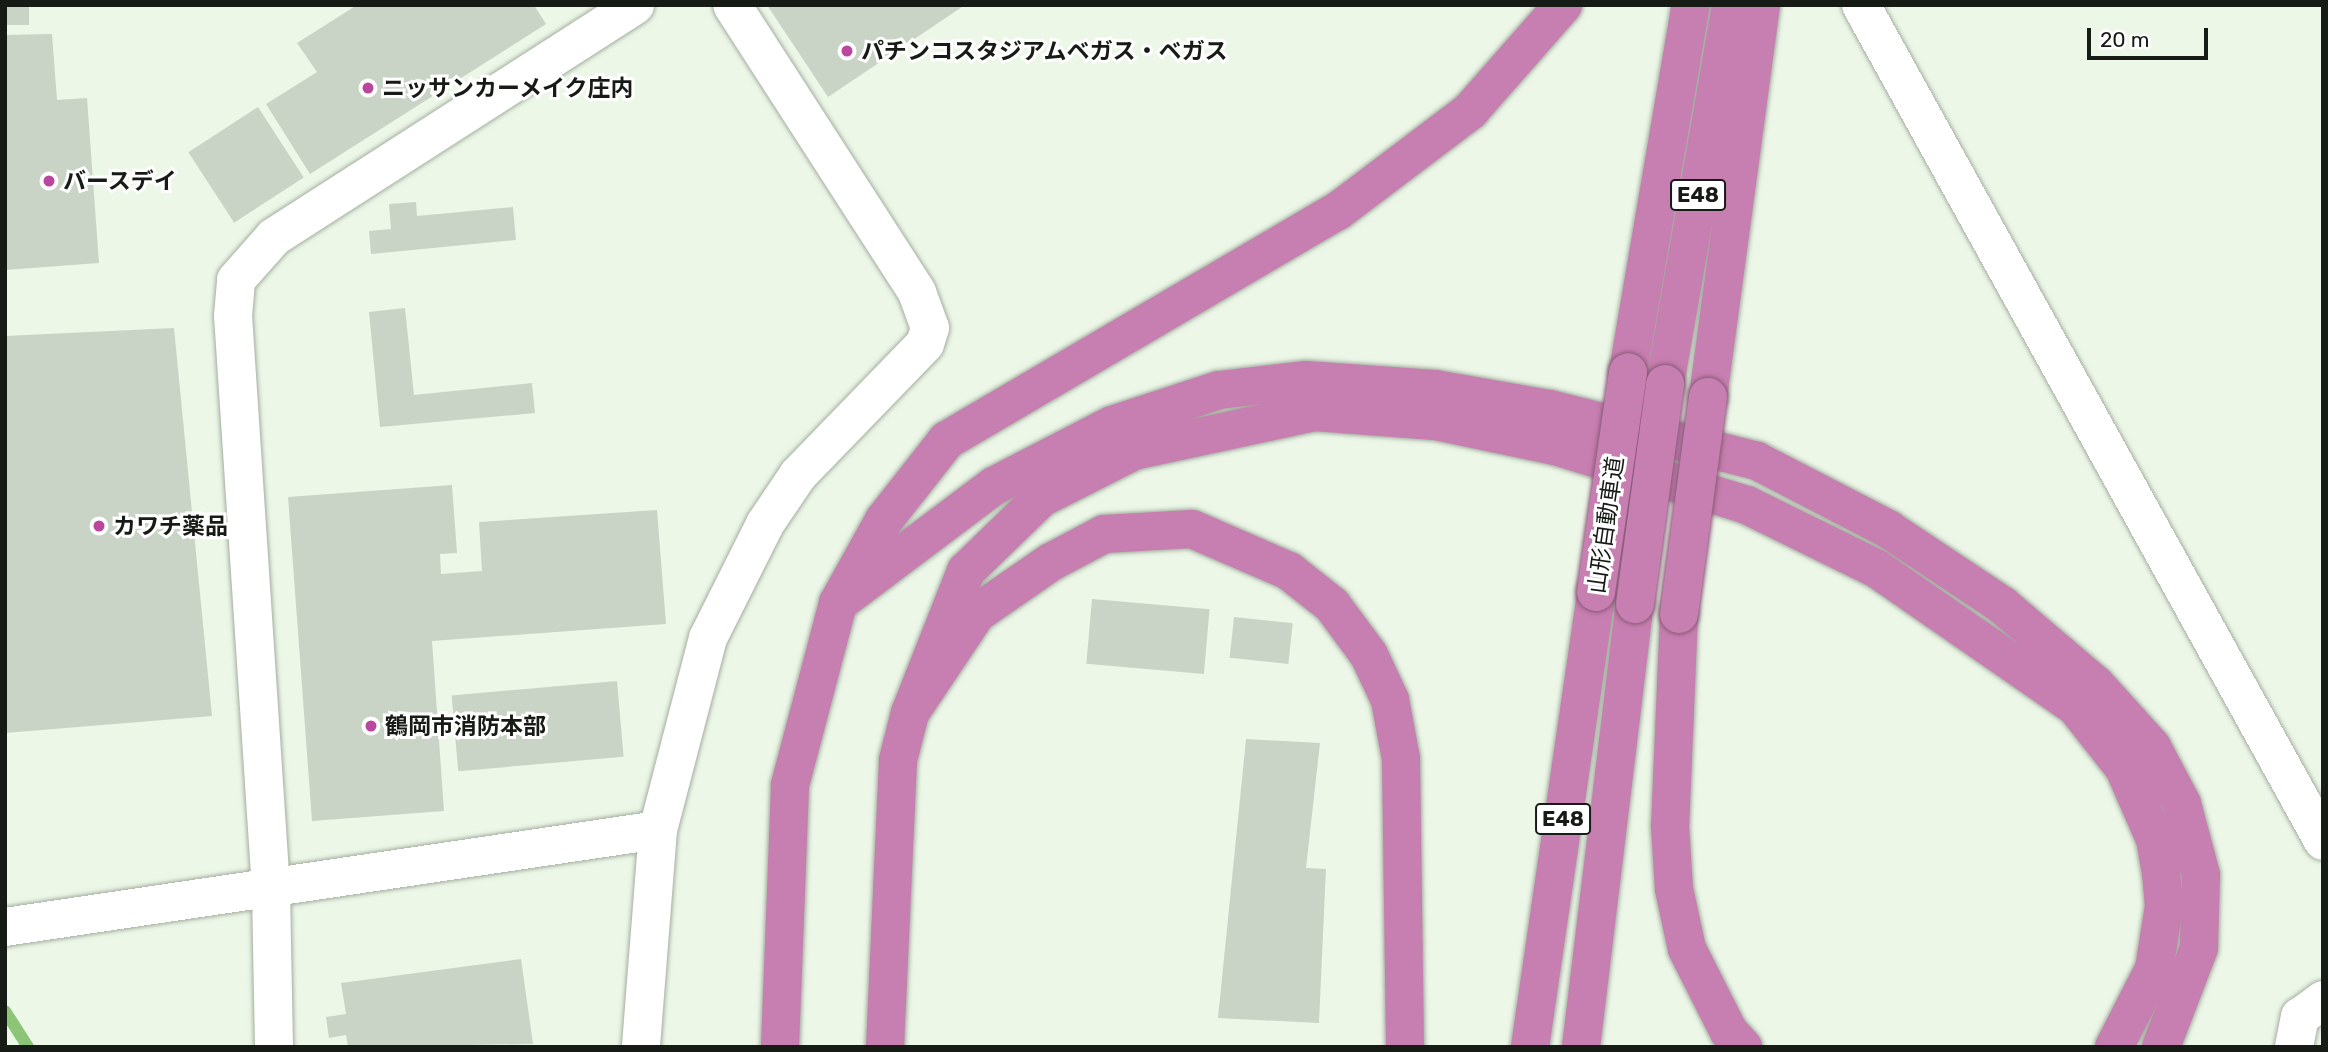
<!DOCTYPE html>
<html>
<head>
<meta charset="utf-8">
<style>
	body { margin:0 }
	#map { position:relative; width:2328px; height:1052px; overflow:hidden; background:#ecf7e8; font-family:Rubik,"Noto Sans JP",sans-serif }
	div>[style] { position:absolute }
	.stream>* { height:12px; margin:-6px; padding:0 6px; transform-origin:6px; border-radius:6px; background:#8cc577 }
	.building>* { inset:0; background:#c9d4c6; transform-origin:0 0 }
	.roads { filter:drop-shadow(0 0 2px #a4aea0) drop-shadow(0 0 2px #a4aea0) }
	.minor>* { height:38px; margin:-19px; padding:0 19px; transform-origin:19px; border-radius:19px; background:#fff }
	.tertiary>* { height:38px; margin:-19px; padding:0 19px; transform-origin:19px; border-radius:19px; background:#fff }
	.motorway>* { height:38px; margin:-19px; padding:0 19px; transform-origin:19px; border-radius:19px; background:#c77eb0 }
	.bridges { filter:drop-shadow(0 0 2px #895b7a) drop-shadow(0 0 2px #895b7a) }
	.motorway-bridge>* { height:38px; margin:-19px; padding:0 19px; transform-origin:19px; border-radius:19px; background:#c77eb0 }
	.dots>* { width:19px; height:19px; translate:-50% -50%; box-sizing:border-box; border:4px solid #fff; border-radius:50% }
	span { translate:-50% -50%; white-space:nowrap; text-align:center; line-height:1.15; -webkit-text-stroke:6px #fff; paint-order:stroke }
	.shield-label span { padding:2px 5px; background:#fff; border:2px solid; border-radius:5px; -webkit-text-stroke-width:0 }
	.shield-label { font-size:21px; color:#171b16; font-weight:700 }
	.poi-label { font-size:23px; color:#171b16; font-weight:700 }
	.left { translate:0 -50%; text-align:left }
	.street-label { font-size:23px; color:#171b16 }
	.frame { position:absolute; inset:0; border:7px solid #171b16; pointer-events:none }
	.scale { position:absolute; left:2087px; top:28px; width:121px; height:32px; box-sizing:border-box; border:4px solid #171b16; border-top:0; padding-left:9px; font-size:21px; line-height:24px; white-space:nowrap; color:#171b16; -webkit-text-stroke:5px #fff; paint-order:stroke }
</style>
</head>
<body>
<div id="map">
	<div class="stream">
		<i style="left:5px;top:1011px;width:43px;rotate:57.4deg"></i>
	</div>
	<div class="building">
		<i style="left:5px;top:5px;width:24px;height:20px"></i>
		<i style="clip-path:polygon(357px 5px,534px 5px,546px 24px,310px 174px,266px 104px,317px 72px,297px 43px)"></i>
		<i style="clip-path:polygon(767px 5px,965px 5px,828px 97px)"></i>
		<i style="clip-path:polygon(52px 34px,57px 100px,87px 98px,99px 263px,5px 270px,5px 35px)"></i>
		<i style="left:258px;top:107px;width:84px;height:83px;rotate:57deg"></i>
		<i style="clip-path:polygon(416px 202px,417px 216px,513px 207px,516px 240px,371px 254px,369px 231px,391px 229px,389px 204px)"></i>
		<i style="clip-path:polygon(405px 308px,414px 395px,532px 383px,535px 413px,380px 427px,369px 312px)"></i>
		<i style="clip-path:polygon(174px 328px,212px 716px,5px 733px,5px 336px)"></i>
		<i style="clip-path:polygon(452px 485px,457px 553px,440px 554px,441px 574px,482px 571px,479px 522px,657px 510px,666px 624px,432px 641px,444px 811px,312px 821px,288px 497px)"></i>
		<i style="left:1092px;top:599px;width:118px;height:65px;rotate:5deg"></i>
		<i style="left:1234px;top:617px;width:59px;height:41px;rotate:6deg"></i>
		<i style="left:617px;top:681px;width:76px;height:166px;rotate:85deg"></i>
		<i style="clip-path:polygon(1246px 739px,1320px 743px,1306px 868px,1326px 869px,1319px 1023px,1218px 1018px)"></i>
		<i style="clip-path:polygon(521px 959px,533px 1044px,348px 1047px,346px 1035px,329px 1038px,326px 1017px,346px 1014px,341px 983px)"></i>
	</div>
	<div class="roads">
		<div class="minor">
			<i style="left:2294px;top:1047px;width:31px;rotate:-79deg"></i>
			<i style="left:2300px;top:1017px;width:29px;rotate:-36deg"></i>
		</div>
		<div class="tertiary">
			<i style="left:1861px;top:5px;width:955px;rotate:61.07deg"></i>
			<i style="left:658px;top:830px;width:198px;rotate:-75.4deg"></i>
			<i style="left:708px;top:638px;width:127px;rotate:-63.4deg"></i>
			<i style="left:765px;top:524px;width:59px;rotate:-56deg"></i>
			<i style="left:798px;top:475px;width:182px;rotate:-45.9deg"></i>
			<i style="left:925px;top:344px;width:17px;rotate:-73deg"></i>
			<i style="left:930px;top:328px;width:38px;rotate:-110deg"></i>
			<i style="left:917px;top:292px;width:341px;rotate:-122.8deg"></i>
			<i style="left:5px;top:927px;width:660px;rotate:-8.45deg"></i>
			<i style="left:658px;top:830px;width:218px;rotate:94.5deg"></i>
			<i style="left:274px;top:1047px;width:158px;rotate:-91.1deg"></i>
			<i style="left:271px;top:889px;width:574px;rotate:-93.79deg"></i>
			<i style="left:233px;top:316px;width:36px;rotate:-85deg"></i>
			<i style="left:236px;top:280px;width:57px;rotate:-48.5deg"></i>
			<i style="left:274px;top:237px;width:429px;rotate:-32.7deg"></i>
		</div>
		<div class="motorway">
			<i style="left:1628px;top:372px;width:372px;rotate:-80.3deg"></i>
			<i style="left:1665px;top:384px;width:385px;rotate:-80.1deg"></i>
			<i style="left:1708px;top:397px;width:396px;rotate:-82.3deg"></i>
			<i style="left:838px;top:603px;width:195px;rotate:-36.9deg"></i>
			<i style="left:994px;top:486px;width:133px;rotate:-27.3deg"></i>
			<i style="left:1112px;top:425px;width:113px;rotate:-18.1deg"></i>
			<i style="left:1219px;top:390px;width:88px;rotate:-6.6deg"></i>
			<i style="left:1306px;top:380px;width:129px;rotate:4deg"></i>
			<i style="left:1435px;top:389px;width:117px;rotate:9.9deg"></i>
			<i style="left:1550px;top:409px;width:213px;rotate:14.1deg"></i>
			<i style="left:1757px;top:461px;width:148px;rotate:27.4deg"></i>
			<i style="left:1888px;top:529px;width:137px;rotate:33.7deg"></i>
			<i style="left:2002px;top:605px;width:123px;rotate:40.4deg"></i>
			<i style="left:2096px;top:685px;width:84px;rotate:47.9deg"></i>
			<i style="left:2152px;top:747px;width:64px;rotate:62.2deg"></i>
			<i style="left:2182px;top:804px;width:73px;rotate:75deg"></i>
			<i style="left:2201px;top:875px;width:73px;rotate:91.6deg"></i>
			<i style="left:2199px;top:948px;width:106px;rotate:111deg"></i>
			<i style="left:1679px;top:614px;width:212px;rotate:92.4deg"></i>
			<i style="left:1670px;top:826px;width:63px;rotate:86.4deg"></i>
			<i style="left:1674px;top:889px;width:61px;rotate:77.8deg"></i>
			<i style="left:1687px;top:949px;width:93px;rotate:63.2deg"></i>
			<i style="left:1729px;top:1032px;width:21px;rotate:47deg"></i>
			<i style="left:910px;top:713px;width:153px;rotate:-68.5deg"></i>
			<i style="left:966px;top:571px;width:105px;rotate:-44.2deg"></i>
			<i style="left:1041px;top:498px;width:104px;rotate:-26.8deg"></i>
			<i style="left:1134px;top:451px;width:184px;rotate:-12.2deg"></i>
			<i style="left:1314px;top:412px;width:121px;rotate:4.3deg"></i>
			<i style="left:1435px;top:421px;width:123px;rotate:11.8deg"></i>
			<i style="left:1555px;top:446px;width:201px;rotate:17.1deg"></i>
			<i style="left:1747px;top:505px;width:145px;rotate:26.2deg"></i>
			<i style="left:1877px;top:569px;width:242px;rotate:34.7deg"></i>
			<i style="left:2076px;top:707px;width:78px;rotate:51.8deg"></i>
			<i style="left:2124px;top:768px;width:77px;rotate:66.4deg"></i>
			<i style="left:2155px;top:839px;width:34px;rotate:80deg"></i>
			<i style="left:2161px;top:872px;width:34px;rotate:85deg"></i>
			<i style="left:2164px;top:906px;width:64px;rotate:99deg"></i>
			<i style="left:2154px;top:969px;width:88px;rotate:117.1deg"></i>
			<i style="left:780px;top:1047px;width:262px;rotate:-87.8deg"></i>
			<i style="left:790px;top:785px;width:188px;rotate:-75.2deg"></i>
			<i style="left:838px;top:603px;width:95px;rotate:-61deg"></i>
			<i style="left:884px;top:520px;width:102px;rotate:-51.8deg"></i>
			<i style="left:947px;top:440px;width:453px;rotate:-30.4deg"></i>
			<i style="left:1338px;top:211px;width:166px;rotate:-37.1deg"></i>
			<i style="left:1470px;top:111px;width:141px;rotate:-48.7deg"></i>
			<i style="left:885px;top:1047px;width:287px;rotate:-87.4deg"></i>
			<i style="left:898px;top:760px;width:49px;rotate:-75.7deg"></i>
			<i style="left:910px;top:713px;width:120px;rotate:-56.2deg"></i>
			<i style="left:977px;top:613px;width:90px;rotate:-34.6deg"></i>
			<i style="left:1051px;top:562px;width:60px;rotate:-27.8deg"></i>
			<i style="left:1104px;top:534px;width:88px;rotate:-3.3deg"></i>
			<i style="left:1192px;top:529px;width:106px;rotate:23.4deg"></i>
			<i style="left:1289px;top:571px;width:55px;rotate:38.3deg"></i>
			<i style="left:1332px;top:605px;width:62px;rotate:53.5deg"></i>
			<i style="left:1369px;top:655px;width:50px;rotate:65deg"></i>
			<i style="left:1390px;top:700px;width:60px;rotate:79.4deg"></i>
			<i style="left:1401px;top:759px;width:288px;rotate:89.2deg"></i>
			<i style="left:1530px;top:1047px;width:460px;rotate:-81.7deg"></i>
			<i style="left:1581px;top:1047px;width:446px;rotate:-83.1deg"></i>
		</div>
	</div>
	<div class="bridges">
		<div class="motorway-bridge">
			<i style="left:1596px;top:592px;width:222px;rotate:-81.7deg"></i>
			<i style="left:1635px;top:604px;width:222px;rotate:-82.2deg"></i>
			<i style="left:1679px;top:614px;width:219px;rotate:-82.4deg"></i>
		</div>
	</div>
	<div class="dots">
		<i style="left:847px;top:51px;background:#bb469d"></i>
		<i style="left:368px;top:88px;background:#bb469d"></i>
		<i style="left:49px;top:181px;background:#bb469d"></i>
		<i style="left:99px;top:526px;background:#bb469d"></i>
		<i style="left:371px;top:726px;background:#bb469d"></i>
	</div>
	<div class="shield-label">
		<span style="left:1698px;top:195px">E48</span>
		<span style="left:1563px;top:819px">E48</span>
	</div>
	<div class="poi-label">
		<span class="left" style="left:861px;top:51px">パチンコスタジアムベガス・ベガス</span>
		<span class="left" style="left:382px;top:88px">ニッサンカーメイク庄内</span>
		<span class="left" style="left:63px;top:181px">バースデイ</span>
		<span class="left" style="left:113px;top:526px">カワチ薬品</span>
		<span class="left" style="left:385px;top:726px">鶴岡市消防本部</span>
	</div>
	<div class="street-label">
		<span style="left:1606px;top:525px;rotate:-82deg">山形自動車道</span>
	</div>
	<div class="frame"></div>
	<div class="scale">20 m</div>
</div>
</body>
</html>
